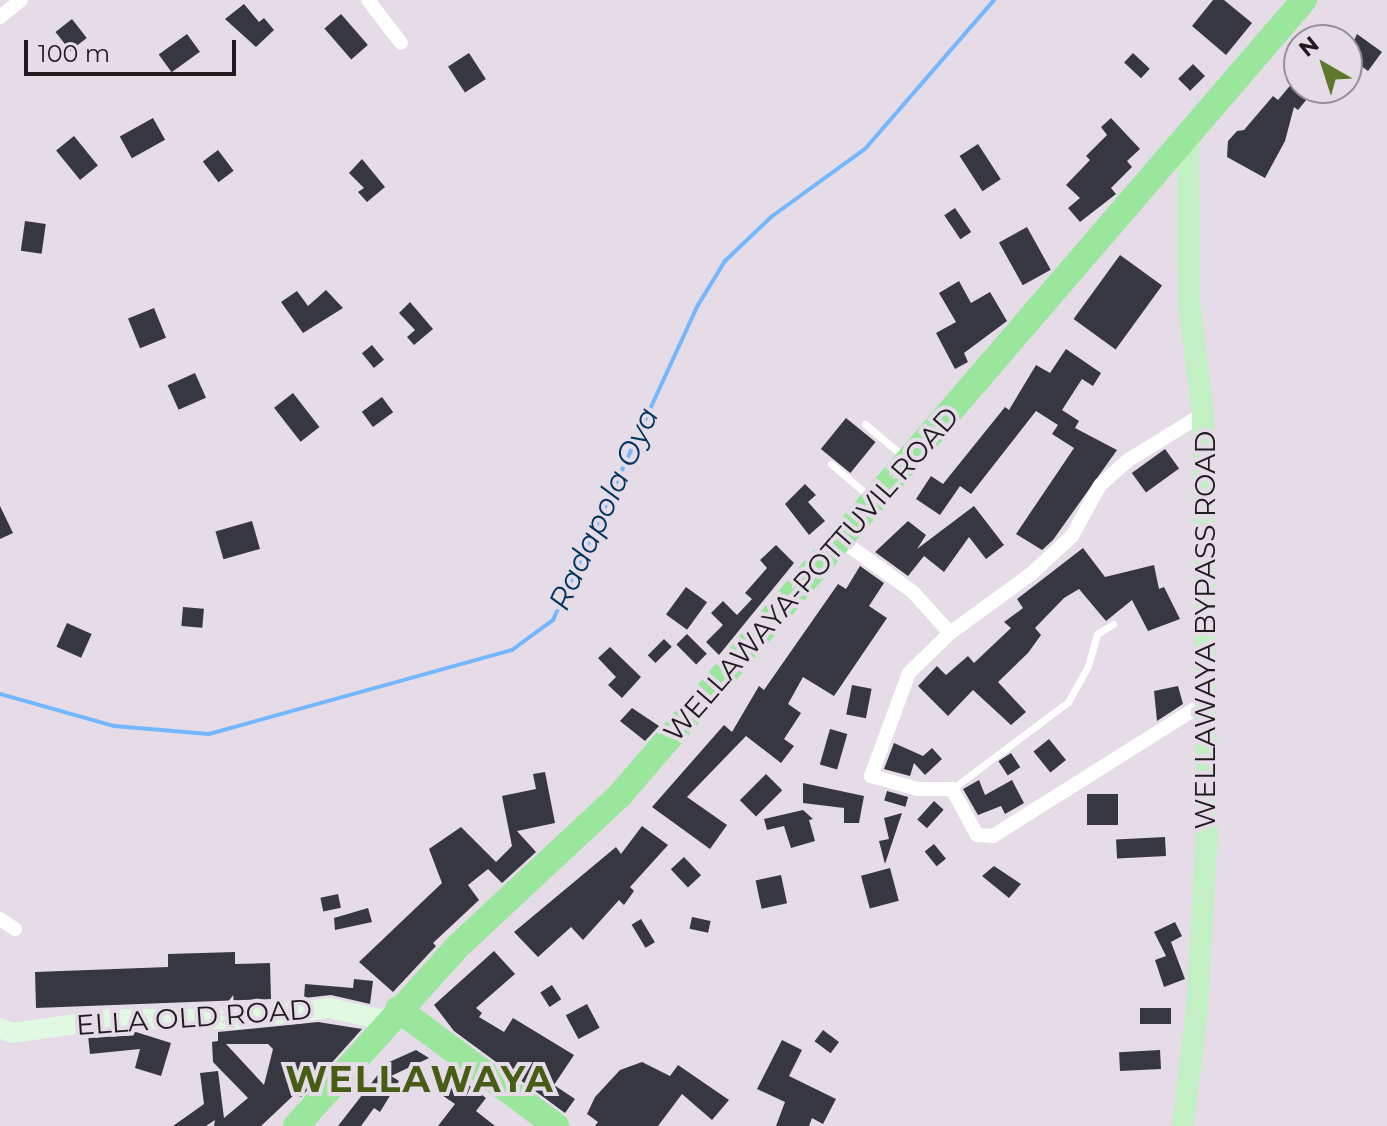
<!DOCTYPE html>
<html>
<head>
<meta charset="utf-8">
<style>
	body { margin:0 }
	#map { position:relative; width:1387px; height:1126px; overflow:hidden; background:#e5dce8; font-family:Montserrat,sans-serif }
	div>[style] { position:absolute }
	.stream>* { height:4px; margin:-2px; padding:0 2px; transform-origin:2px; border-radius:2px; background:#74b7fc }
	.building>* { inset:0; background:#373742; transform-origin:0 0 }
	.lane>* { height:7px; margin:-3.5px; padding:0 3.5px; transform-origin:3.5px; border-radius:3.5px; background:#fff }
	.street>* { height:14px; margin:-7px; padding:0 7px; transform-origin:7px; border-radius:7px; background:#fff }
	.secondary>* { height:20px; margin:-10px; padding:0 10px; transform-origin:10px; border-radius:10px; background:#e1f8e2 }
	.primary>* { height:22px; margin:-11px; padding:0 11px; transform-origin:11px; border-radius:11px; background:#c2f0c4 }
	.highway>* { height:26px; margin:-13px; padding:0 13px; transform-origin:13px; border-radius:13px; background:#9ae69d }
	span { translate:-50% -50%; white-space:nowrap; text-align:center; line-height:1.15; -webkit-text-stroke:8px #e5dce8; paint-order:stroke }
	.street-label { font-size:28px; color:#1f1b1f }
	.water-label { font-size:30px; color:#01345f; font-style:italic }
	.district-label { font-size:36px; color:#475d15; font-weight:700; letter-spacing:2px }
	.north { position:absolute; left:1283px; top:24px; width:80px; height:80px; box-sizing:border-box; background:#e5dce8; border:2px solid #968f98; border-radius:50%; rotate:321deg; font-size:22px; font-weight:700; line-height:32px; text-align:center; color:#1f1b1f }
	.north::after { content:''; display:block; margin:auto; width:28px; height:36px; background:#5e782b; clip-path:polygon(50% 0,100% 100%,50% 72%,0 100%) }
	.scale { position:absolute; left:24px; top:40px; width:212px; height:36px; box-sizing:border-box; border:4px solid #1f1b1f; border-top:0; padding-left:10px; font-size:24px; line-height:28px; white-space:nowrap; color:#1f1b1f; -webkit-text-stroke:6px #e5dce8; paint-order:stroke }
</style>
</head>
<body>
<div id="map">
	<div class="stream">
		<i style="left:0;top:694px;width:118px;rotate:15.7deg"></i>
		<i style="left:114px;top:726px;width:95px;rotate:4.8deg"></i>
		<i style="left:209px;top:734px;width:314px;rotate:-15.5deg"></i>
		<i style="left:512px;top:650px;width:51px;rotate:-36.2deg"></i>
		<i style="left:553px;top:620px;width:347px;rotate:-65.3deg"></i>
		<i style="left:698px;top:305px;width:52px;rotate:-58.5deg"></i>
		<i style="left:725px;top:261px;width:64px;rotate:-43.7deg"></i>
		<i style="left:771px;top:217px;width:116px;rotate:-35.9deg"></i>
		<i style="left:865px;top:149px;width:197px;rotate:-49.1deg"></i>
	</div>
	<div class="building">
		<i style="clip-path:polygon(1213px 0,1224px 0,1252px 23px,1226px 55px,1192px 26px)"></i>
		<i style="clip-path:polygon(244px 4px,259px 22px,264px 18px,274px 30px,256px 47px,225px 19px)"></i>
		<i style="left:341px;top:14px;width:41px;height:22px;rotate:49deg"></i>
		<i style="left:72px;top:19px;width:24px;height:21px;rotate:52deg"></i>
		<i style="left:187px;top:34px;width:22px;height:35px;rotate:54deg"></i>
		<i style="clip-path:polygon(1357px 34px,1382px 52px,1368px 71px,1347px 55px)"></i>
		<i style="left:469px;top:53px;width:31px;height:25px;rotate:57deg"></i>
		<i style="left:1133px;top:53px;width:23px;height:13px;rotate:43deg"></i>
		<i style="left:1193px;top:64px;width:17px;height:21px;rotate:45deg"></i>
		<i style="clip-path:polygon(1299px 75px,1299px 88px,1316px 88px,1298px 110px,1294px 107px,1285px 141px,1265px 178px,1227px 157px,1228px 141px,1237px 131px,1244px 130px,1273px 96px,1278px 100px)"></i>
		<i style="left:153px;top:118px;width:25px;height:38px;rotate:61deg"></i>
		<i style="clip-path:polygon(1111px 118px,1140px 149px,1127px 161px,1132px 167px,1111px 188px,1116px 194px,1080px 222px,1068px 208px,1080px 198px,1066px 185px,1090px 160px,1086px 156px,1107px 135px,1101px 127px)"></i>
		<i style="left:74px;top:136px;width:38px;height:23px;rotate:51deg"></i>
		<i style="left:978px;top:144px;width:42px;height:22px;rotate:57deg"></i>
		<i style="left:218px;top:150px;width:26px;height:19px;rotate:53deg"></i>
		<i style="clip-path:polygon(362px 159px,385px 187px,367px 202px,358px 192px,364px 188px,349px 173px)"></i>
		<i style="left:955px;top:208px;width:29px;height:13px;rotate:56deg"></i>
		<i style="left:25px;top:221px;width:21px;height:30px;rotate:8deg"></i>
		<i style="left:1027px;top:227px;width:49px;height:32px;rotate:61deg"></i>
		<i style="left:1120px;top:255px;width:52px;height:79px;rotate:36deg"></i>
		<i style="clip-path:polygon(959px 281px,971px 303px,990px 292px,1007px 321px,964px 353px,968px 362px,955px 369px,936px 333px,956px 322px,939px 293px)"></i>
		<i style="clip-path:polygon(326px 290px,343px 308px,303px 333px,281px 302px,297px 291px,308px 306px)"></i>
		<i style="clip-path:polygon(410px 302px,433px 329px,414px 345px,407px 337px,415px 330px,399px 313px)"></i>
		<i style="left:154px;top:308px;width:32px;height:28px;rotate:68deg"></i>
		<i style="left:372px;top:345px;width:19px;height:13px;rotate:51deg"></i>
		<i style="clip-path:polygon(1066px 349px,1101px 373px,1093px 386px,1082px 379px,1062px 410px,1079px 421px,1075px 428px,1117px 450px,1053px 540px,1042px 550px,1016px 534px,1074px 448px,1052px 434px,1058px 425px,1036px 411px,971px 494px,960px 486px,940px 515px,916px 499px,931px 476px,943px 484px,1005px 407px,1009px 410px,1036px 365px,1050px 373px)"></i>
		<i style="left:195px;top:373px;width:27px;height:30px;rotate:66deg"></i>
		<i style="left:293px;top:393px;width:43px;height:24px;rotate:52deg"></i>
		<i style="left:382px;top:397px;width:19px;height:25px;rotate:54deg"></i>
		<i style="left:846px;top:418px;width:38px;height:40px;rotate:39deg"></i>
		<i style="left:1165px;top:449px;width:24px;height:41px;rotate:54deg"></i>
		<i style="clip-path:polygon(805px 484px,816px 495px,808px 502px,825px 521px,809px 535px,785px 504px)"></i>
		<i style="clip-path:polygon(0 506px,13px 533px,0 539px)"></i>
		<i style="clip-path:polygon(974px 506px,1004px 545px,986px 559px,969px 537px,944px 572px,924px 556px,908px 576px,875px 552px,908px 521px,926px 535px,917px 549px)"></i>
		<i style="left:252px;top:521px;width:29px;height:38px;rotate:74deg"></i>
		<i style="clip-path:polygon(776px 545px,794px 563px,719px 655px,706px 642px,723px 625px,711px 613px,723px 601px,737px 615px,752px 599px,745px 593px,767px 568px,760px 560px)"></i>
		<i style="clip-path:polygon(1083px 548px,1105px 577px,1154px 565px,1159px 589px,1164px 587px,1180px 619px,1148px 631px,1132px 600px,1106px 621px,1079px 589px,1064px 598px,1035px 628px,1041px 635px,1028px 653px,998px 682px,1026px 712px,1011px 725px,973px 690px,948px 716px,918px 686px,937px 666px,946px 675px,968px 656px,974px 663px,1011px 628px,1004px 622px,1023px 608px,1017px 599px)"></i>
		<i style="clip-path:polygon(860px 566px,884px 583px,869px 606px,887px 618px,834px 696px,803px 677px,788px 704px,801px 713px,784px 739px,794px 746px,781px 763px,746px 736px,687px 797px,727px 825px,710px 849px,652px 807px,724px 725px,732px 732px,759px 686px,764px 690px,838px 584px,846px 589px)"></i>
		<i style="left:686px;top:587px;width:26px;height:34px;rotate:36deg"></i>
		<i style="left:183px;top:607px;width:21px;height:19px;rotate:5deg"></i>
		<i style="left:67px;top:623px;width:27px;height:26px;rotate:24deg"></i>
		<i style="left:687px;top:634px;width:28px;height:15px;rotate:45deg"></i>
		<i style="left:664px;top:639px;width:11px;height:23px;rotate:45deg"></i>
		<i style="clip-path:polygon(610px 647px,641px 677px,622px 698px,608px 685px,616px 677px,598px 658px)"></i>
		<i style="left:852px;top:685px;width:20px;height:30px;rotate:11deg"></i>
		<i style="clip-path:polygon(1178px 686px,1183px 704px,1157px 721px,1154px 691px)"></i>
		<i style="clip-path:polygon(632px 708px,659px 726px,645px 741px,620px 721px)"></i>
		<i style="left:830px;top:729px;width:18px;height:37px;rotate:16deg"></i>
		<i style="left:1049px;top:739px;width:27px;height:20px;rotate:51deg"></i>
		<i style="clip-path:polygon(894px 743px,923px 756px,932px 748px,942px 759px,925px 775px,914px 763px,910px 776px,884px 769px)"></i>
		<i style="left:1011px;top:753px;width:17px;height:15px;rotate:57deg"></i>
		<i style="clip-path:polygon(545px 772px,555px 823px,517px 831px,536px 852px,502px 883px,488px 869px,468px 885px,479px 900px,433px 943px,436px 946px,393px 992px,359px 962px,442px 883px,429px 849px,461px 827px,496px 862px,512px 846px,502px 796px,536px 789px,533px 774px)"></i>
		<i style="left:766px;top:774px;width:23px;height:37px;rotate:45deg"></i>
		<i style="clip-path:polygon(979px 780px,985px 795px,1012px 780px,1024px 803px,1005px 814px,1001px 806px,978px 815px,963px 789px)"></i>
		<i style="clip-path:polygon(803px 783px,864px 796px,859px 823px,844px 823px,844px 808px,803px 803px)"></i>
		<i style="left:887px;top:791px;width:22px;height:10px;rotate:16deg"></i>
		<i style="left:1087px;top:794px;width:31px;height:31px"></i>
		<i style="left:934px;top:801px;width:13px;height:25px;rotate:42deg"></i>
		<i style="clip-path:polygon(803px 810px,813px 819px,809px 820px,815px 841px,791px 848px,784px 826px,767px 830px,764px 819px)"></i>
		<i style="clip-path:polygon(902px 813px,885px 864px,879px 841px,889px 839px,884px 818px)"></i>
		<i style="clip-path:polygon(642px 826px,668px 845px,630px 887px,634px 891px,624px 905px,619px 900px,583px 940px,571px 927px,538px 957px,514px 932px,616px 847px,621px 854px)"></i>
		<i style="left:1165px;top:837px;width:19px;height:49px;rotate:87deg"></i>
		<i style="left:934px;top:844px;width:19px;height:12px;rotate:51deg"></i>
		<i style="left:684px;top:857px;width:25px;height:18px;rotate:47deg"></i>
		<i style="clip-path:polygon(994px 866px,1021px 884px,1009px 898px,982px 876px)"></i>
		<i style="left:890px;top:868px;width:34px;height:30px;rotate:75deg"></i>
		<i style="left:781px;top:875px;width:29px;height:26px;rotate:78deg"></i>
		<i style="left:338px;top:894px;width:14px;height:18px;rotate:78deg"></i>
		<i style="clip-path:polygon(368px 908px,372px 922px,335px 930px,334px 918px)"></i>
		<i style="left:692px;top:917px;width:19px;height:12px;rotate:12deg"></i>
		<i style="left:641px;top:919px;width:27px;height:11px;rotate:59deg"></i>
		<i style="clip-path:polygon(1175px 922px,1182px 936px,1171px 942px,1185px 979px,1164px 987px,1155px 960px,1166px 956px,1154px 932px)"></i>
		<i style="clip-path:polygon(494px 951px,515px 974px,476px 1008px,482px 1013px,479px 1017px,504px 1032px,513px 1018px,574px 1055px,554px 1085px,575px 1099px,565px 1113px,454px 1031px,434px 1005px)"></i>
		<i style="clip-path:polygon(235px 952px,235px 964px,270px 963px,271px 999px,36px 1008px,35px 972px,168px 967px,168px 954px)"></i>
		<i style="clip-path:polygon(354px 979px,373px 981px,370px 1004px,331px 995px,304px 998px,305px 984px,353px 988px)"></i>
		<i style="left:552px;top:985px;width:17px;height:14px;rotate:57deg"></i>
		<i style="left:587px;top:1004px;width:27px;height:24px;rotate:62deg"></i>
		<i style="left:1140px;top:1008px;width:31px;height:16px"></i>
		<i style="clip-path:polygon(evenodd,318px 1022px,362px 1029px,301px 1097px,296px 1093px,261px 1126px,214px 1126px,215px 1120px,206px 1126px,173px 1126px,204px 1104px,200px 1073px,218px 1071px,224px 1118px,248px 1098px,213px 1062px,212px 1042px,218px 1041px,218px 1032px,318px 1022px,226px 1044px,268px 1044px,273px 1049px,264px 1085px,226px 1044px)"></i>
		<i style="left:823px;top:1030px;width:20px;height:14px;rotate:37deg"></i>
		<i style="clip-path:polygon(136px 1032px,171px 1043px,161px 1076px,135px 1068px,140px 1049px,90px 1054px,88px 1036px)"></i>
		<i style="clip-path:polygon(782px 1040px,802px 1050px,789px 1076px,836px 1099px,823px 1124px,812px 1118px,809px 1126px,776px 1126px,785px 1102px,757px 1089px)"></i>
		<i style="clip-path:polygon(416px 1050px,429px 1058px,391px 1076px,399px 1081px,380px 1112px,374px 1108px,361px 1126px,338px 1126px,387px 1063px)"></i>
		<i style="left:1160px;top:1050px;width:19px;height:41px;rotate:87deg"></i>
		<i style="clip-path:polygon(642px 1062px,670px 1076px,678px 1065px,729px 1100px,712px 1120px,682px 1094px,658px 1126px,595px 1126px,598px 1122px,587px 1114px,595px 1097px,620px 1070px)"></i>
		<i style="clip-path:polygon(450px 1071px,486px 1098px,476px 1111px,495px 1126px,438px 1126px,455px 1104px,436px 1091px)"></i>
	</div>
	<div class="lane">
		<i style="left:865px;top:424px;width:50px;rotate:40.1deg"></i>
		<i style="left:831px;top:464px;width:50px;rotate:40.1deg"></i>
		<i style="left:952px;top:789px;width:145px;rotate:-36.9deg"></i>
		<i style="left:1068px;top:702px;width:41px;rotate:-60.9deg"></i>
		<i style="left:1088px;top:666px;width:33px;rotate:-74deg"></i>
		<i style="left:1097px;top:634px;width:19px;rotate:-32deg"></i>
	</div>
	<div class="street">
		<i style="left:368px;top:0;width:54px;rotate:52.5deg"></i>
		<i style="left:0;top:17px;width:27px;rotate:-39deg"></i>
		<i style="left:1203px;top:414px;width:89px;rotate:148.3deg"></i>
		<i style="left:1127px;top:461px;width:36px;rotate:138deg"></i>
		<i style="left:1100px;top:485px;width:58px;rotate:118.8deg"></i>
		<i style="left:1072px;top:536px;width:56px;rotate:137.2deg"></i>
		<i style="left:1031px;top:574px;width:100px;rotate:143.9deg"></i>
		<i style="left:950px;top:633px;width:57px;rotate:135.7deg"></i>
		<i style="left:909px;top:673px;width:110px;rotate:110.3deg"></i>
		<i style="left:871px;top:776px;width:49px;rotate:15.5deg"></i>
		<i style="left:918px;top:789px;width:34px"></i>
		<i style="left:952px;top:789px;width:52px;rotate:61.5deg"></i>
		<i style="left:977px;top:835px;width:16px;rotate:4deg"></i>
		<i style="left:993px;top:836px;width:249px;rotate:-32.2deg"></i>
		<i style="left:841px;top:540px;width:89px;rotate:35.8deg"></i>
		<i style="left:913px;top:592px;width:55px;rotate:47.9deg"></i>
		<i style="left:0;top:919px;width:18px;rotate:34deg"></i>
	</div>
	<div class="secondary">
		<i style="left:0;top:1028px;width:13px;rotate:23deg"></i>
		<i style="left:12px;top:1033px;width:101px;rotate:-8deg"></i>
		<i style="left:112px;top:1019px;width:124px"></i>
		<i style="left:236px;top:1019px;width:94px;rotate:-6.7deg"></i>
		<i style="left:329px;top:1008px;width:60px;rotate:12.4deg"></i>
	</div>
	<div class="primary">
		<i style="left:1183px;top:1126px;width:118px;rotate:-83.2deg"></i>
		<i style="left:1197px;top:1009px;width:181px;rotate:-86.8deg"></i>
		<i style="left:1207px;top:828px;width:414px;rotate:-90.6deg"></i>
		<i style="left:1203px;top:414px;width:112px;rotate:-97.2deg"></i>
		<i style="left:1189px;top:303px;width:169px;rotate:-90.3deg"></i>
	</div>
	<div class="highway">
		<i style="left:398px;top:1009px;width:197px;rotate:36.5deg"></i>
		<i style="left:296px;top:1126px;width:239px;rotate:-48deg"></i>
		<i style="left:456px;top:948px;width:224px;rotate:-43deg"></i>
		<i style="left:620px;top:795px;width:1049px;rotate:-49.29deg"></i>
	</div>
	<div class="street-label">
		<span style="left:811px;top:574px;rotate:-49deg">WELLAWAYA-POTTUVIL ROAD</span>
		<span style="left:1205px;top:630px;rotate:-90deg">WELLAWAYA BYPASS ROAD</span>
		<span style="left:194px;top:1017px;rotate:-4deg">ELLA OLD ROAD</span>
	</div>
	<div class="water-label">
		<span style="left:604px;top:509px;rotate:-65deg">Radapola Oya</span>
	</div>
	<div class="district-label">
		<span style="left:420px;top:1080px">WELLAWAYA</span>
	</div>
	<div class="north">N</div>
	<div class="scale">100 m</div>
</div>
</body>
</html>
